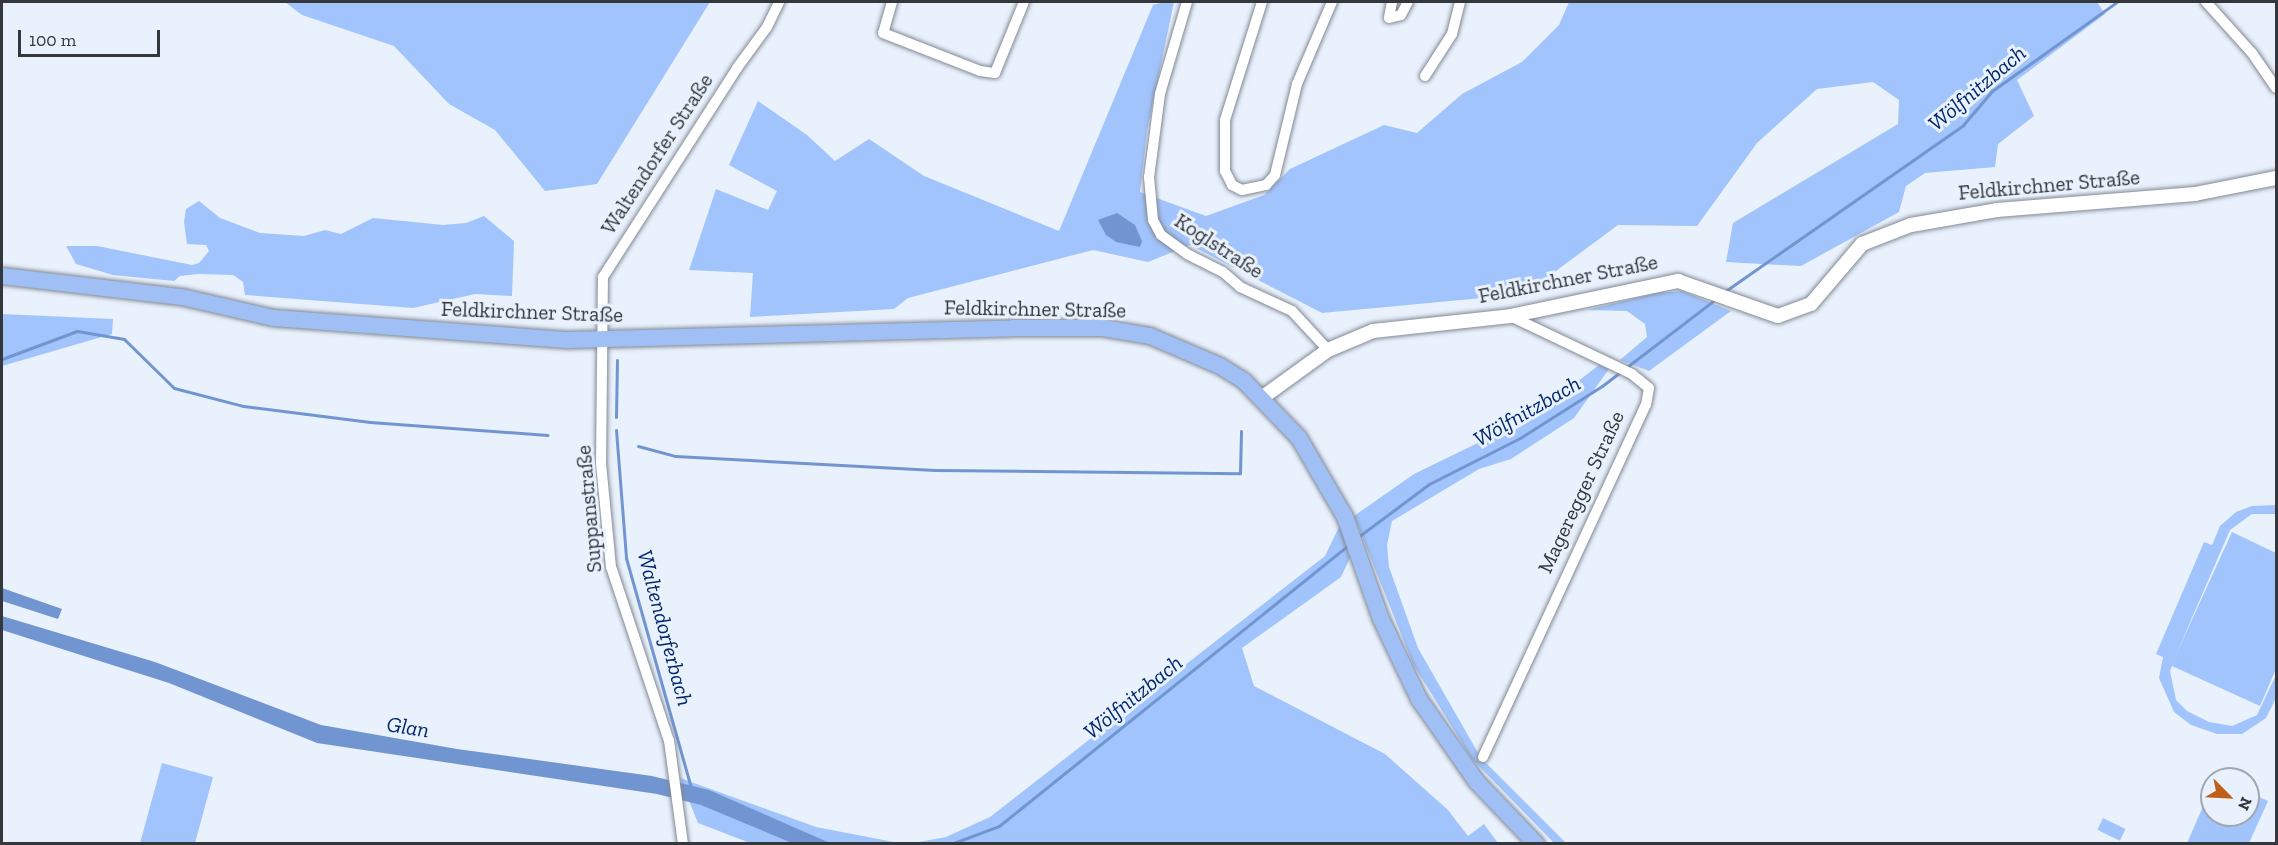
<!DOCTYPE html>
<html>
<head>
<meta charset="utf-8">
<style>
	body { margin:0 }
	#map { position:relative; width:2278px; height:845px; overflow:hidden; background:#e9f1fd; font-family:"Zilla Slab",serif }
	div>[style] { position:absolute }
	.green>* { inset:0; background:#a2c4fc; transform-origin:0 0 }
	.water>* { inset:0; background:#7195d0 }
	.stream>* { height:3px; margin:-1.5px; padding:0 1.5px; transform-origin:1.5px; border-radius:1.5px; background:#7195d0 }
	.roads { filter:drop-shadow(0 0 2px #828994) drop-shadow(0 0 2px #828994) }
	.minor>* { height:10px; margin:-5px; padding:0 5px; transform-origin:5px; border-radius:5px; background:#fff }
	.tertiary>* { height:14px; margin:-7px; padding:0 7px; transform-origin:7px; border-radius:7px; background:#fff }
	.primary>* { height:16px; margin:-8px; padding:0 8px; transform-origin:8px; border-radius:8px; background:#a0bff5 }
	span { translate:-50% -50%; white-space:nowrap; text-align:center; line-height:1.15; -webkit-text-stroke:6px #e9f1fd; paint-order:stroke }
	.street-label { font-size:21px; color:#34373c }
	.water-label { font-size:22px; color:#00276c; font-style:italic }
	.frame { position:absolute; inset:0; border:3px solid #34373c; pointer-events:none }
	.north { position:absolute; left:2200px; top:767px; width:60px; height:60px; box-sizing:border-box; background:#e9f1fd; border:2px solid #a1a7b0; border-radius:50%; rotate:114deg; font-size:16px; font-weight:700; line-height:24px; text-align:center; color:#34373c }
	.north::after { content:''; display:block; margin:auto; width:21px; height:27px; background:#be5e19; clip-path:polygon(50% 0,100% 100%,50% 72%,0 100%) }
	.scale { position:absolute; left:18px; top:30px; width:142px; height:27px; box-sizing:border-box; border:3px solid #34373c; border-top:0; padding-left:8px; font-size:18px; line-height:21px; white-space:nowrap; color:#34373c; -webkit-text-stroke:4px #e9f1fd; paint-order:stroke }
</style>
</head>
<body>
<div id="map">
	<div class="green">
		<i style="clip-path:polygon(285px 2px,710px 2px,597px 184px,545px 191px,495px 130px,449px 104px,394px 46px,302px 15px)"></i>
		<i style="clip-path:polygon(1164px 2px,1174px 2px,1147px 131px,1140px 192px,1206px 216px,1264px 195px,1290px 169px,1384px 125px,1417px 133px,1462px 94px,1522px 62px,1559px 25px,1569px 2px,2097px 2px,2105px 14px,2017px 80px,2034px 116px,1998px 144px,1995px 167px,1925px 173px,1906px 186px,1899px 212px,1801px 266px,1726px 262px,1733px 223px,1898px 124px,1899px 100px,1873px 82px,1817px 89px,1757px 143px,1697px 226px,1618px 225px,1525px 294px,1322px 313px,1190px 245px,1148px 262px,1093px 250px,908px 298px,894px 309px,750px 317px,753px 273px,689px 270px,716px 189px,768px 210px,777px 191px,729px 165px,758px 101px,807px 135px,835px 161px,869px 139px,924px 176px,1059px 231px,1153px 5px)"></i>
		<i style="clip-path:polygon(199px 201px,220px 218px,260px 233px,304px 236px,325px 230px,341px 234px,373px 218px,443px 225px,466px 223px,484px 216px,514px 241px,512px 296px,475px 294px,413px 308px,245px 295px,243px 282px,233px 275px,198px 274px,180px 276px,174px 281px,113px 275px,76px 264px,66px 246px,97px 246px,192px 265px,199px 263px,209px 251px,206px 245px,187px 244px,184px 222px,186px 209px)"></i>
		<i style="clip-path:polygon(1682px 291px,1731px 311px,1649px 371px,1620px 360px,1647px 337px,1645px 324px,1627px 311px,1587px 310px,1657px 293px)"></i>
		<i style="clip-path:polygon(2px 314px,113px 319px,112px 334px,2px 366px)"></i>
		<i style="clip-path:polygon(1599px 365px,1609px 369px,1574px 418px,1511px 459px,1479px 469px,1392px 521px,1387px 545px,1389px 567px,1418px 648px,1481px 758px,1566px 843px,1554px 843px,1472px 759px,1413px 664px,1354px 516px,1414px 474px,1533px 416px)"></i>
		<i style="clip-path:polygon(2276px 505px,2276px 514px,2252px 514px,2230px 530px,2175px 657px,2232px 532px,2276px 553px,2276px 669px,2260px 706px,2172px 666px,2170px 671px,2176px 700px,2187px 711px,2209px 722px,2232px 726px,2257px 715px,2276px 675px,2276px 698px,2266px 718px,2242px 734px,2217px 734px,2191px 725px,2174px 712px,2159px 678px,2163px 657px,2156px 654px,2204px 542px,2212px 545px,2220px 526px,2236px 512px,2252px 506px)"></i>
		<i style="clip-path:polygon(1340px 525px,1350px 558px,1341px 577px,1242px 648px,1254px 686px,1385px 754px,1448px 810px,1468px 836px,1484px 824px,1498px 843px,908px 844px,946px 837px,990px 817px,1325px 556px)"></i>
		<i style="clip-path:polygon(162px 763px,213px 777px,195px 843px,140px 843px)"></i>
		<i style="clip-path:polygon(680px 778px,816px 827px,899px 843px,750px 843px,698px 823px)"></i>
		<i style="clip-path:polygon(2212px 786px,2212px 815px,2248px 815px,2248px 792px,2268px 801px,2249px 843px,2187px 843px)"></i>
		<i style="left:2103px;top:818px;width:25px;height:13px;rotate:26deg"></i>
	</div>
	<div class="water">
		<i style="clip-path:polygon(1117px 213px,1135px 225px,1142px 241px,1140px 247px,1116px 242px,1106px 235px,1098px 220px)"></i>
		<i style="clip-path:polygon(2px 588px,62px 609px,58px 619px,2px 601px)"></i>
		<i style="clip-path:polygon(2px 616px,155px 662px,321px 725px,457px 749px,652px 776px,709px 790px,830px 843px,792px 843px,701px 805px,657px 794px,317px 743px,169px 683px,2px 630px)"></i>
	</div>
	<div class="stream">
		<i style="left:1724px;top:292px;width:292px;rotate:-34.9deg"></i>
		<i style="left:1963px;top:125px;width:45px;rotate:-49.5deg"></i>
		<i style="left:1992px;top:91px;width:153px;rotate:-35.5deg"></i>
		<i style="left:2px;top:359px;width:80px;rotate:-20.5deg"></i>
		<i style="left:77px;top:331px;width:48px;rotate:9.7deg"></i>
		<i style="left:124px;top:339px;width:70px;rotate:44.4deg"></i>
		<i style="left:174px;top:388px;width:71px;rotate:14.6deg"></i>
		<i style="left:243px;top:406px;width:128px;rotate:7.2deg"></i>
		<i style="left:370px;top:422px;width:178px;rotate:4.2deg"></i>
		<i style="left:616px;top:417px;width:57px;rotate:-89deg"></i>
		<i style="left:616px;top:430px;width:128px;rotate:85.5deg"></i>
		<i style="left:626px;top:558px;width:238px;rotate:74.2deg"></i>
		<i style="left:638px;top:446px;width:39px;rotate:15deg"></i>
		<i style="left:676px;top:456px;width:259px;rotate:3.1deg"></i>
		<i style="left:935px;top:470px;width:305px;rotate:0.6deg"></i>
		<i style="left:1240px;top:473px;width:42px;rotate:-88.6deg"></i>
		<i style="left:1358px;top:537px;width:89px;rotate:-36.7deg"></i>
		<i style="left:1429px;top:484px;width:102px;rotate:-26.8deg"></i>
		<i style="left:1520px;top:438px;width:97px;rotate:-32.4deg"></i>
		<i style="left:1602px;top:386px;width:145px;rotate:-37.4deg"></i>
		<i style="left:951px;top:844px;width:51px;rotate:-20.6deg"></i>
		<i style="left:999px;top:826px;width:449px;rotate:-38.8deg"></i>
	</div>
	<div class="roads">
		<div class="minor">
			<i style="left:892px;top:2px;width:32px;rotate:106deg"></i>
			<i style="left:883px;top:33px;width:104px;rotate:21.4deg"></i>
			<i style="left:980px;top:71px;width:15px;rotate:8deg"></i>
			<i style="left:995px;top:73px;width:77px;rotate:-67.8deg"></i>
			<i style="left:1187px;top:2px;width:96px;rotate:106.4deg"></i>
			<i style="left:1160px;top:94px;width:84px;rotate:97.5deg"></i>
			<i style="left:1149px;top:177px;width:43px;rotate:84.7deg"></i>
			<i style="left:1153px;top:220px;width:17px;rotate:62deg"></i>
			<i style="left:1161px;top:235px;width:32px;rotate:36deg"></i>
			<i style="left:1187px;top:254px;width:40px;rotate:26.6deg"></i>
			<i style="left:1223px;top:272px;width:23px;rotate:41deg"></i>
			<i style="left:1240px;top:287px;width:57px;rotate:24.8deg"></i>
			<i style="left:1292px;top:311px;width:53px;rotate:47.3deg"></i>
			<i style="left:1262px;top:2px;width:124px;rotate:107.4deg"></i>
			<i style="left:1225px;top:120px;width:51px;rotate:90deg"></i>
			<i style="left:1225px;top:171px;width:16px;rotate:63deg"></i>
			<i style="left:1232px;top:185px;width:11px;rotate:27deg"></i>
			<i style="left:1242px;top:190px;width:25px;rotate:-12deg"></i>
			<i style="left:1266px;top:185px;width:13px;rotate:-48deg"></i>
			<i style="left:1275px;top:175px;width:94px;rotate:-76.4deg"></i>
			<i style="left:1297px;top:84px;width:89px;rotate:-66.9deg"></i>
			<i style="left:1392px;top:2px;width:16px;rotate:101deg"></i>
			<i style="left:1389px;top:18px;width:12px;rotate:-14deg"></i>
			<i style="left:1401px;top:15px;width:15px;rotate:-62deg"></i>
			<i style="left:2206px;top:2px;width:69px;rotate:48deg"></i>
			<i style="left:2252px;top:53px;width:42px;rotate:55.6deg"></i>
			<i style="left:1425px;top:76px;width:50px;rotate:-57.3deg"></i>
			<i style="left:1452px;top:34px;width:33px;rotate:-76deg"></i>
			<i style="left:1483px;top:757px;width:388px;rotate:-65.2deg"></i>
			<i style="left:1646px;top:405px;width:17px;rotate:-80deg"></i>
			<i style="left:1649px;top:388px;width:22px;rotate:-141deg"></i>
			<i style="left:1632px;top:374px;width:135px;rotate:-154.6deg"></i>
			<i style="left:683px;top:844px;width:104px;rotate:-97.7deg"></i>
			<i style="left:669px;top:741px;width:183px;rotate:-108.4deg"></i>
			<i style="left:611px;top:567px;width:103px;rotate:-95.5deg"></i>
			<i style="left:601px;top:464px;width:187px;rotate:-89.4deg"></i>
			<i style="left:603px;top:277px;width:248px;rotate:-57.3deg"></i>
			<i style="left:737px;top:68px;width:51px;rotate:-53.8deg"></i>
			<i style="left:767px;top:27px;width:28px;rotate:-64deg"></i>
		</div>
		<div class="tertiary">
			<i style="left:1263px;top:397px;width:80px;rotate:-35.9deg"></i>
			<i style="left:1328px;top:350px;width:49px;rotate:-22.9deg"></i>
			<i style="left:1373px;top:331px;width:138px;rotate:-6.2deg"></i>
			<i style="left:1510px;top:316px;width:172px;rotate:-11.8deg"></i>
			<i style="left:1678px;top:281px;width:106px;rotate:19.3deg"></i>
			<i style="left:1778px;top:316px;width:35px;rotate:-20deg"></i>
			<i style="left:1811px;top:304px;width:79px;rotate:-49.6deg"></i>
			<i style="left:1862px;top:244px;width:53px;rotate:-21.2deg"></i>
			<i style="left:1911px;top:225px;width:87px;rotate:-9.9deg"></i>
			<i style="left:1997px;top:210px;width:199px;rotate:-4.6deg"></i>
			<i style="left:2195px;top:194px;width:83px;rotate:-11.2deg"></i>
		</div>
		<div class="primary">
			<i style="left:2px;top:276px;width:181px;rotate:6.7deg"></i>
			<i style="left:182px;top:297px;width:94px;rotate:12.9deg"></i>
			<i style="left:274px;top:318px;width:296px;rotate:4.3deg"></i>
			<i style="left:569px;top:340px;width:444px;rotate:-1.5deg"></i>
			<i style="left:1013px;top:328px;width:90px"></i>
			<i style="left:1103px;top:328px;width:48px;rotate:9.7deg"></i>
			<i style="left:1150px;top:336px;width:76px;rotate:23.2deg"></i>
			<i style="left:1220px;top:366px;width:28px;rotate:32deg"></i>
			<i style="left:1244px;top:381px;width:79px;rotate:46deg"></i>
			<i style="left:1299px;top:438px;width:91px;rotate:59.8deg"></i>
			<i style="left:1345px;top:517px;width:108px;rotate:70.6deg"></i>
			<i style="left:1381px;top:619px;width:89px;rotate:64.6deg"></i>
			<i style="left:1419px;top:699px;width:101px;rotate:55.1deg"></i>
			<i style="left:1477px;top:782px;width:86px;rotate:46.4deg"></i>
		</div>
	</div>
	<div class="street-label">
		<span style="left:657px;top:154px;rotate:-57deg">Waltendorfer Straße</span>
		<span style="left:2049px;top:185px;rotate:-5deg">Feldkirchner Straße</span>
		<span style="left:1219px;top:246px;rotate:33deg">Koglstraße</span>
		<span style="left:1568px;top:279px;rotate:-11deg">Feldkirchner Straße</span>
		<span style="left:1035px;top:309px;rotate:1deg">Feldkirchner Straße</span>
		<span style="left:532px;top:312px;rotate:2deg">Feldkirchner Straße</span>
		<span style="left:1581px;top:492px;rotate:-65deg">Mageregger Straße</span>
		<span style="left:589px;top:509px;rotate:-95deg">Suppanstraße</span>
	</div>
	<div class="water-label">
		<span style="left:1977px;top:88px;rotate:-40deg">Wölfnitzbach</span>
		<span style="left:1527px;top:411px;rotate:-30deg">Wölfnitzbach</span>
		<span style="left:665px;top:628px;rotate:75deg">Waltendorferbach</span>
		<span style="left:1133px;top:697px;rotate:-39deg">Wölfnitzbach</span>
		<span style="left:408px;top:727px;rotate:9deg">Glan</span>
	</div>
	<div class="frame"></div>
	<div class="north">N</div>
	<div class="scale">100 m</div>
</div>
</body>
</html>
